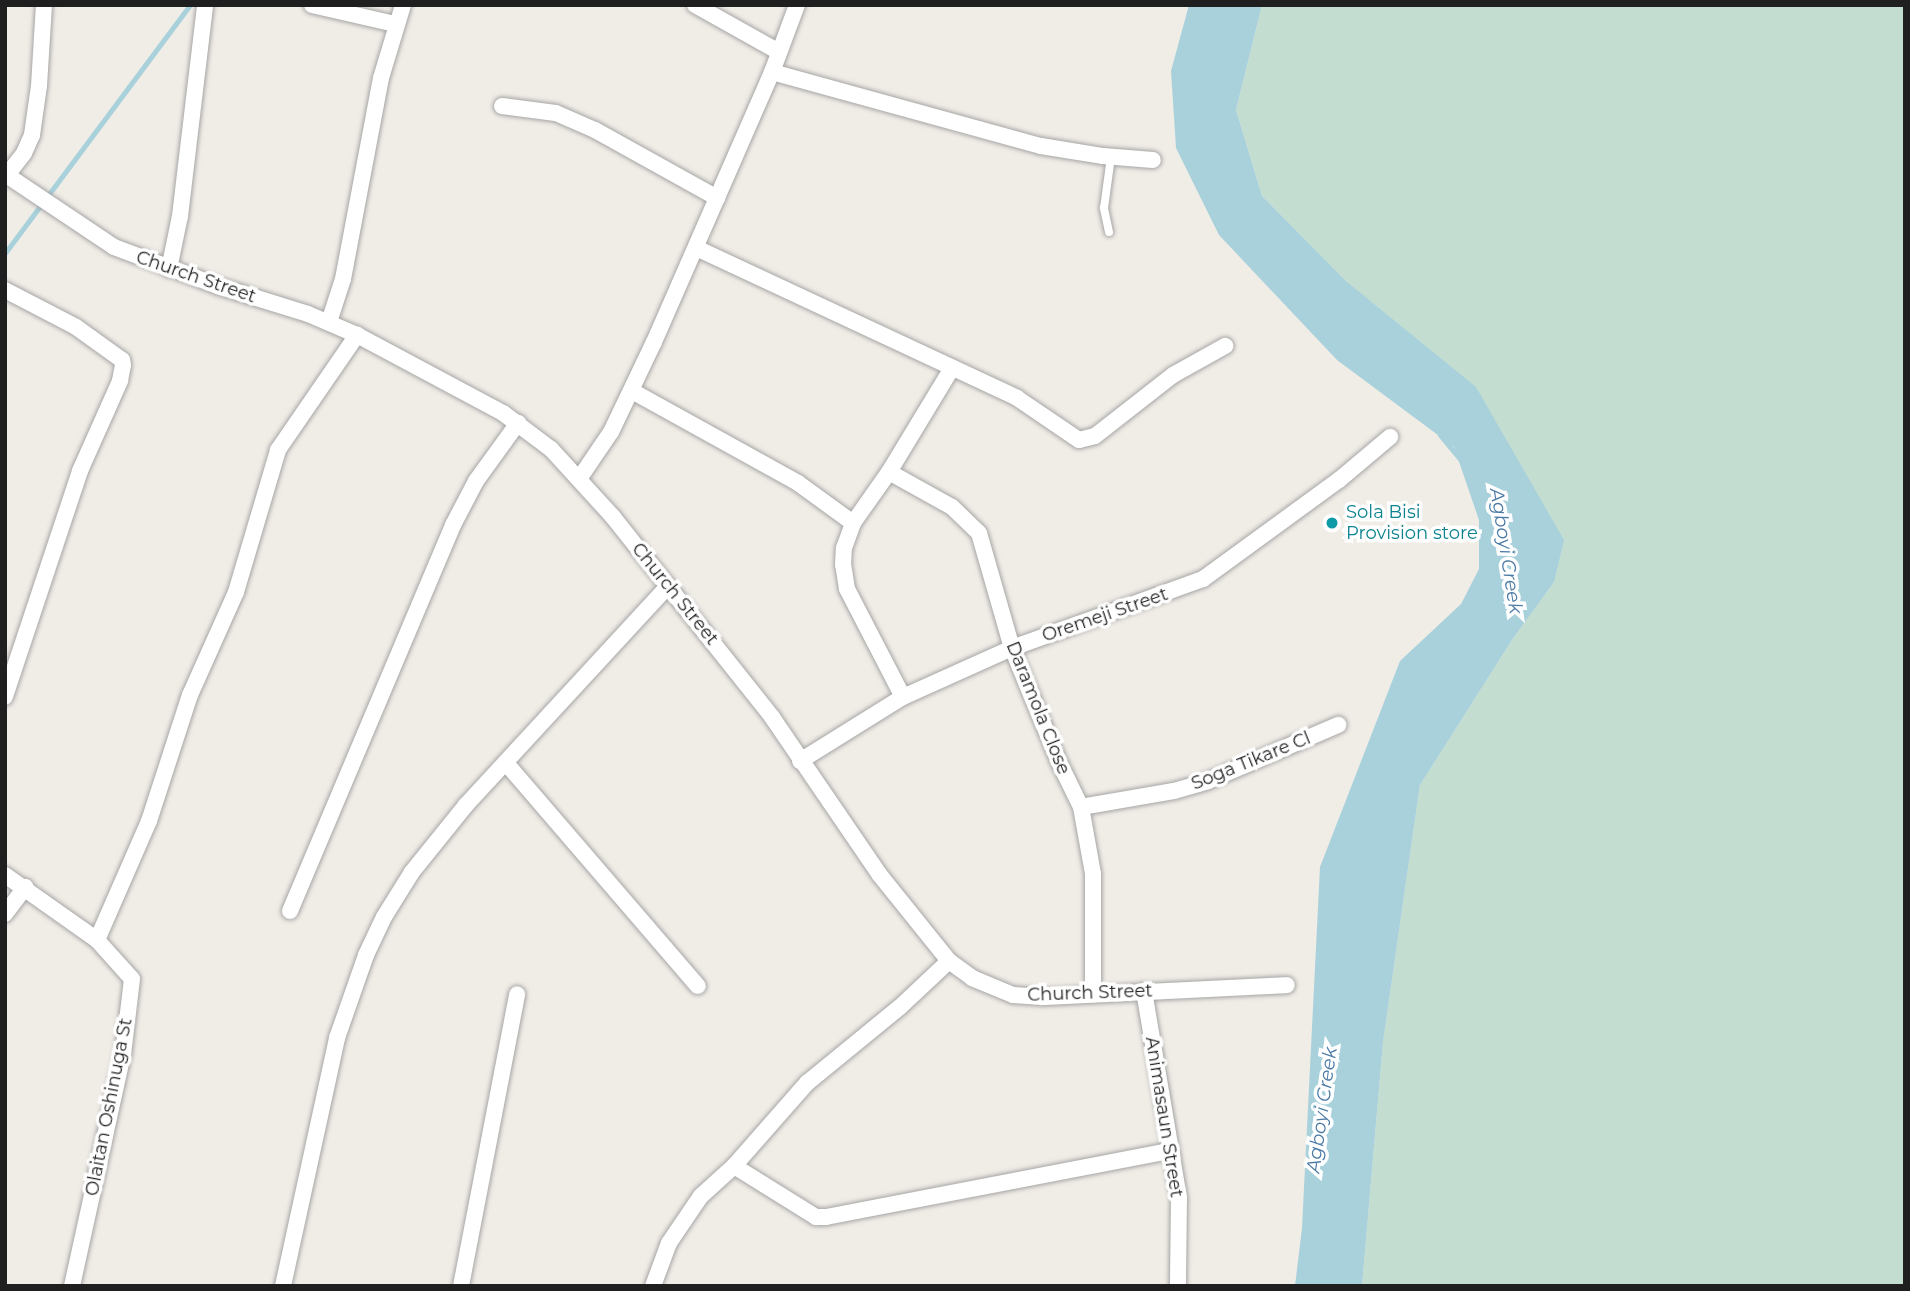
<!DOCTYPE html>
<html>
<head>
<meta charset="utf-8">
<style>
	body { margin:0 }
	#map { position:relative; width:1910px; height:1291px; overflow:hidden; background:#f0ece6; font-family:Montserrat,sans-serif }
	div>[style] { position:absolute }
	.wetland>* { inset:0; background:#c3ddd1 }
	.water>* { inset:0; background:#a8d1dc }
	.stream>* { height:5px; margin:-2.5px; padding:0 2.5px; transform-origin:2.5px; border-radius:2.5px; background:#a8d1dc }
	.roads { filter:drop-shadow(0 0 2px #a6a6a6) drop-shadow(0 0 2px #a6a6a6) }
	.service>* { height:8px; margin:-4px; padding:0 4px; transform-origin:4px; border-radius:4px; background:#fff }
	.minor>* { height:16px; margin:-8px; padding:0 8px; transform-origin:8px; border-radius:8px; background:#fff }
	.dots>* { width:19px; height:19px; translate:-50% -50%; box-sizing:border-box; border:4px solid #fff; border-radius:50% }
	span { translate:-50% -50%; white-space:nowrap; text-align:center; line-height:1.15; -webkit-text-stroke:7px #fff; paint-order:stroke }
	.street-label { font-size:18px; color:#1f1f1f }
	.culture-label { font-size:18px; color:#0d838f }
	.left { translate:0 -50%; text-align:left }
	.water-label { font-size:19px; color:#4b7aa5; font-style:italic }
	.frame { position:absolute; inset:0; border:7px solid #1f1f1f; pointer-events:none }
</style>
</head>
<body>
<div id="map">
	<div class="wetland">
		<i style="clip-path:polygon(1262px 5px,1905px 5px,1905px 1286px,1362px 1286px,1383px 1042px,1420px 785px,1512px 640px,1554px 582px,1347px 282px,1262px 196px,1236px 110px)"></i>
	</div>
	<div class="water">
		<i style="clip-path:polygon(1189px 5px,1262px 5px,1236px 110px,1262px 196px,1347px 282px,1476px 387px,1564px 540px,1554px 582px,1512px 640px,1420px 785px,1383px 1042px,1362px 1286px,1295px 1286px,1302px 1228px,1320px 867px,1400px 661px,1461px 604px,1479px 569px,1479px 520px,1454px 447px,1337px 360px,1219px 235px,1176px 148px,1171px 71px)"></i>
	</div>
	<div class="stream">
		<i style="left:5px;top:253px;width:309px;rotate:-53.3deg"></i>
		<i style="left:1440px;top:435px;width:33px;rotate:50deg"></i>
	</div>
	<div class="roads">
		<div class="service">
			<i style="left:1109px;top:232px;width:25px;rotate:-102deg"></i>
			<i style="left:1104px;top:208px;width:51px;rotate:-82.2deg"></i>
		</div>
		<div class="minor">
			<i style="left:312px;top:5px;width:85px;rotate:12.9deg"></i>
			<i style="left:695px;top:5px;width:96px;rotate:29.2deg"></i>
			<i style="left:772px;top:72px;width:279px;rotate:15.4deg"></i>
			<i style="left:1041px;top:146px;width:63px;rotate:9.2deg"></i>
			<i style="left:1103px;top:156px;width:50px;rotate:4.6deg"></i>
			<i style="left:502px;top:106px;width:54px;rotate:7.4deg"></i>
			<i style="left:556px;top:113px;width:43px;rotate:23.6deg"></i>
			<i style="left:595px;top:130px;width:140px;rotate:29.1deg"></i>
			<i style="left:5px;top:174px;width:131px;rotate:33.8deg"></i>
			<i style="left:114px;top:247px;width:111px;rotate:20.6deg"></i>
			<i style="left:218px;top:286px;width:94px;rotate:17.3deg"></i>
			<i style="left:308px;top:314px;width:53px;rotate:23.2deg"></i>
			<i style="left:357px;top:335px;width:166px;rotate:28.1deg"></i>
			<i style="left:503px;top:413px;width:60px;rotate:36.9deg"></i>
			<i style="left:551px;top:449px;width:92px;rotate:47.6deg"></i>
			<i style="left:613px;top:517px;width:256px;rotate:51.5deg"></i>
			<i style="left:772px;top:717px;width:190px;rotate:55.7deg"></i>
			<i style="left:879px;top:874px;width:112px;rotate:51.2deg"></i>
			<i style="left:949px;top:961px;width:29px;rotate:36deg"></i>
			<i style="left:972px;top:978px;width:44px;rotate:22.5deg"></i>
			<i style="left:1013px;top:995px;width:30px;rotate:4deg"></i>
			<i style="left:1043px;top:997px;width:244px;rotate:-2.8deg"></i>
			<i style="left:7px;top:175px;width:28px;rotate:-52deg"></i>
			<i style="left:24px;top:153px;width:20px;rotate:-66deg"></i>
			<i style="left:32px;top:135px;width:49px;rotate:-81.9deg"></i>
			<i style="left:39px;top:86px;width:81px;rotate:-86.5deg"></i>
			<i style="left:696px;top:248px;width:354px;rotate:25deg"></i>
			<i style="left:1017px;top:398px;width:75px;rotate:34.1deg"></i>
			<i style="left:1079px;top:440px;width:16px;rotate:-14deg"></i>
			<i style="left:1095px;top:436px;width:99px;rotate:-38deg"></i>
			<i style="left:1173px;top:375px;width:60px;rotate:-29.1deg"></i>
			<i style="left:169px;top:269px;width:54px;rotate:-78.3deg"></i>
			<i style="left:180px;top:216px;width:212px;rotate:-83.2deg"></i>
			<i style="left:5px;top:290px;width:80px;rotate:27.5deg"></i>
			<i style="left:76px;top:327px;width:57px;rotate:35.7deg"></i>
			<i style="left:122px;top:360px;width:5px;rotate:79deg"></i>
			<i style="left:123px;top:365px;width:16px;rotate:101deg"></i>
			<i style="left:120px;top:381px;width:98px;rotate:114deg"></i>
			<i style="left:80px;top:471px;width:238px;rotate:108.4deg"></i>
			<i style="left:329px;top:322px;width:45px;rotate:-72deg"></i>
			<i style="left:343px;top:279px;width:205px;rotate:-79.3deg"></i>
			<i style="left:381px;top:78px;width:76px;rotate:-73.2deg"></i>
			<i style="left:632px;top:391px;width:190px;rotate:29deg"></i>
			<i style="left:798px;top:483px;width:68px;rotate:36deg"></i>
			<i style="left:889px;top:472px;width:72px;rotate:29.1deg"></i>
			<i style="left:952px;top:507px;width:37px;rotate:44deg"></i>
			<i style="left:979px;top:533px;width:120px;rotate:74deg"></i>
			<i style="left:1012px;top:648px;width:123px;rotate:67.6deg"></i>
			<i style="left:1059px;top:762px;width:50px;rotate:63.9deg"></i>
			<i style="left:1081px;top:807px;width:68px;rotate:79.8deg"></i>
			<i style="left:1093px;top:874px;width:119px;rotate:90deg"></i>
			<i style="left:579px;top:479px;width:57px;rotate:-55.8deg"></i>
			<i style="left:611px;top:432px;width:100px;rotate:-64.5deg"></i>
			<i style="left:654px;top:342px;width:295px;rotate:-66.4deg"></i>
			<i style="left:772px;top:72px;width:72px;rotate:-69.5deg"></i>
			<i style="left:903px;top:697px;width:122px;rotate:-117.4deg"></i>
			<i style="left:847px;top:589px;width:24px;rotate:-99deg"></i>
			<i style="left:843px;top:565px;width:17px;rotate:-87deg"></i>
			<i style="left:844px;top:548px;width:27px;rotate:-70deg"></i>
			<i style="left:853px;top:523px;width:62px;rotate:-54.8deg"></i>
			<i style="left:889px;top:472px;width:122px;rotate:-58.8deg"></i>
			<i style="left:800px;top:761px;width:121px;rotate:-31.9deg"></i>
			<i style="left:903px;top:697px;width:120px;rotate:-24.2deg"></i>
			<i style="left:1012px;top:648px;width:203px;rotate:-19.9deg"></i>
			<i style="left:1203px;top:579px;width:168px;rotate:-36.1deg"></i>
			<i style="left:1339px;top:480px;width:67px;rotate:-40.1deg"></i>
			<i style="left:506px;top:763px;width:294px;rotate:49.3deg"></i>
			<i style="left:1081px;top:807px;width:94px;rotate:-9.8deg"></i>
			<i style="left:1174px;top:791px;width:35px;rotate:-16deg"></i>
			<i style="left:1208px;top:781px;width:142px;rotate:-23.3deg"></i>
			<i style="left:5px;top:875px;width:113px;rotate:35.2deg"></i>
			<i style="left:97px;top:940px;width:52px;rotate:48.1deg"></i>
			<i style="left:132px;top:979px;width:76px;rotate:96.8deg"></i>
			<i style="left:123px;top:1054px;width:238px;rotate:102.4deg"></i>
			<i style="left:290px;top:911px;width:419px;rotate:-67.1deg"></i>
			<i style="left:453px;top:525px;width:50px;rotate:-62.4deg"></i>
			<i style="left:476px;top:481px;width:72px;rotate:-54.1deg"></i>
			<i style="left:5px;top:914px;width:34px;rotate:-53deg"></i>
			<i style="left:97px;top:940px;width:130px;rotate:-66.4deg"></i>
			<i style="left:149px;top:821px;width:133px;rotate:-72deg"></i>
			<i style="left:190px;top:695px;width:113px;rotate:-65.9deg"></i>
			<i style="left:236px;top:592px;width:148px;rotate:-73.5deg"></i>
			<i style="left:278px;top:450px;width:140px;rotate:-55.5deg"></i>
			<i style="left:1144px;top:991px;width:210px;rotate:80.4deg"></i>
			<i style="left:1179px;top:1198px;width:88px;rotate:90.7deg"></i>
			<i style="left:734px;top:1166px;width:97px;rotate:31.9deg"></i>
			<i style="left:816px;top:1217px;width:10px"></i>
			<i style="left:826px;top:1217px;width:350px;rotate:-10.9deg"></i>
			<i style="left:283px;top:1286px;width:254px;rotate:-77.7deg"></i>
			<i style="left:337px;top:1038px;width:88px;rotate:-70.7deg"></i>
			<i style="left:366px;top:955px;width:42px;rotate:-64.7deg"></i>
			<i style="left:384px;top:917px;width:53px;rotate:-58.1deg"></i>
			<i style="left:412px;top:872px;width:86px;rotate:-51.1deg"></i>
			<i style="left:466px;top:805px;width:298px;rotate:-47.3deg"></i>
			<i style="left:461px;top:1286px;width:297px;rotate:-79.1deg"></i>
			<i style="left:653px;top:1286px;width:46px;rotate:-69.6deg"></i>
			<i style="left:669px;top:1243px;width:57px;rotate:-55.8deg"></i>
			<i style="left:701px;top:1196px;width:45px;rotate:-42.3deg"></i>
			<i style="left:734px;top:1166px;width:111px;rotate:-48.7deg"></i>
			<i style="left:807px;top:1083px;width:120px;rotate:-39.3deg"></i>
			<i style="left:900px;top:1007px;width:67px;rotate:-43.2deg"></i>
		</div>
	</div>
	<div class="dots">
		<i style="left:1332px;top:523px;background:#0f9aa8"></i>
	</div>
	<div class="street-label">
		<span style="left:196px;top:277px;rotate:19deg">Church Street</span>
		<span style="left:675px;top:594px;rotate:51deg">Church Street</span>
		<span style="left:1105px;top:615px;rotate:-19deg">Oremeji Street</span>
		<span style="left:1038px;top:708px;rotate:68deg">Daramola Close</span>
		<span style="left:1251px;top:761px;rotate:-22deg">Soga Tikare Cl</span>
		<span style="left:1090px;top:993px;rotate:-2deg">Church Street</span>
		<span style="left:109px;top:1107px;rotate:-79deg">Olaitan Oshinuga St</span>
		<span style="left:1164px;top:1117px;rotate:81deg">Animasaun Street</span>
	</div>
	<div class="culture-label">
		<span class="left" style="left:1346px;top:523px">Sola Bisi<br>Provision store</span>
	</div>
	<div class="water-label">
		<span style="left:1506px;top:551px;rotate:81deg">Agboyi Creek</span>
		<span style="left:1322px;top:1110px;rotate:-82deg">Agboyi Creek</span>
	</div>
	<div class="frame"></div>
</div>
</body>
</html>
